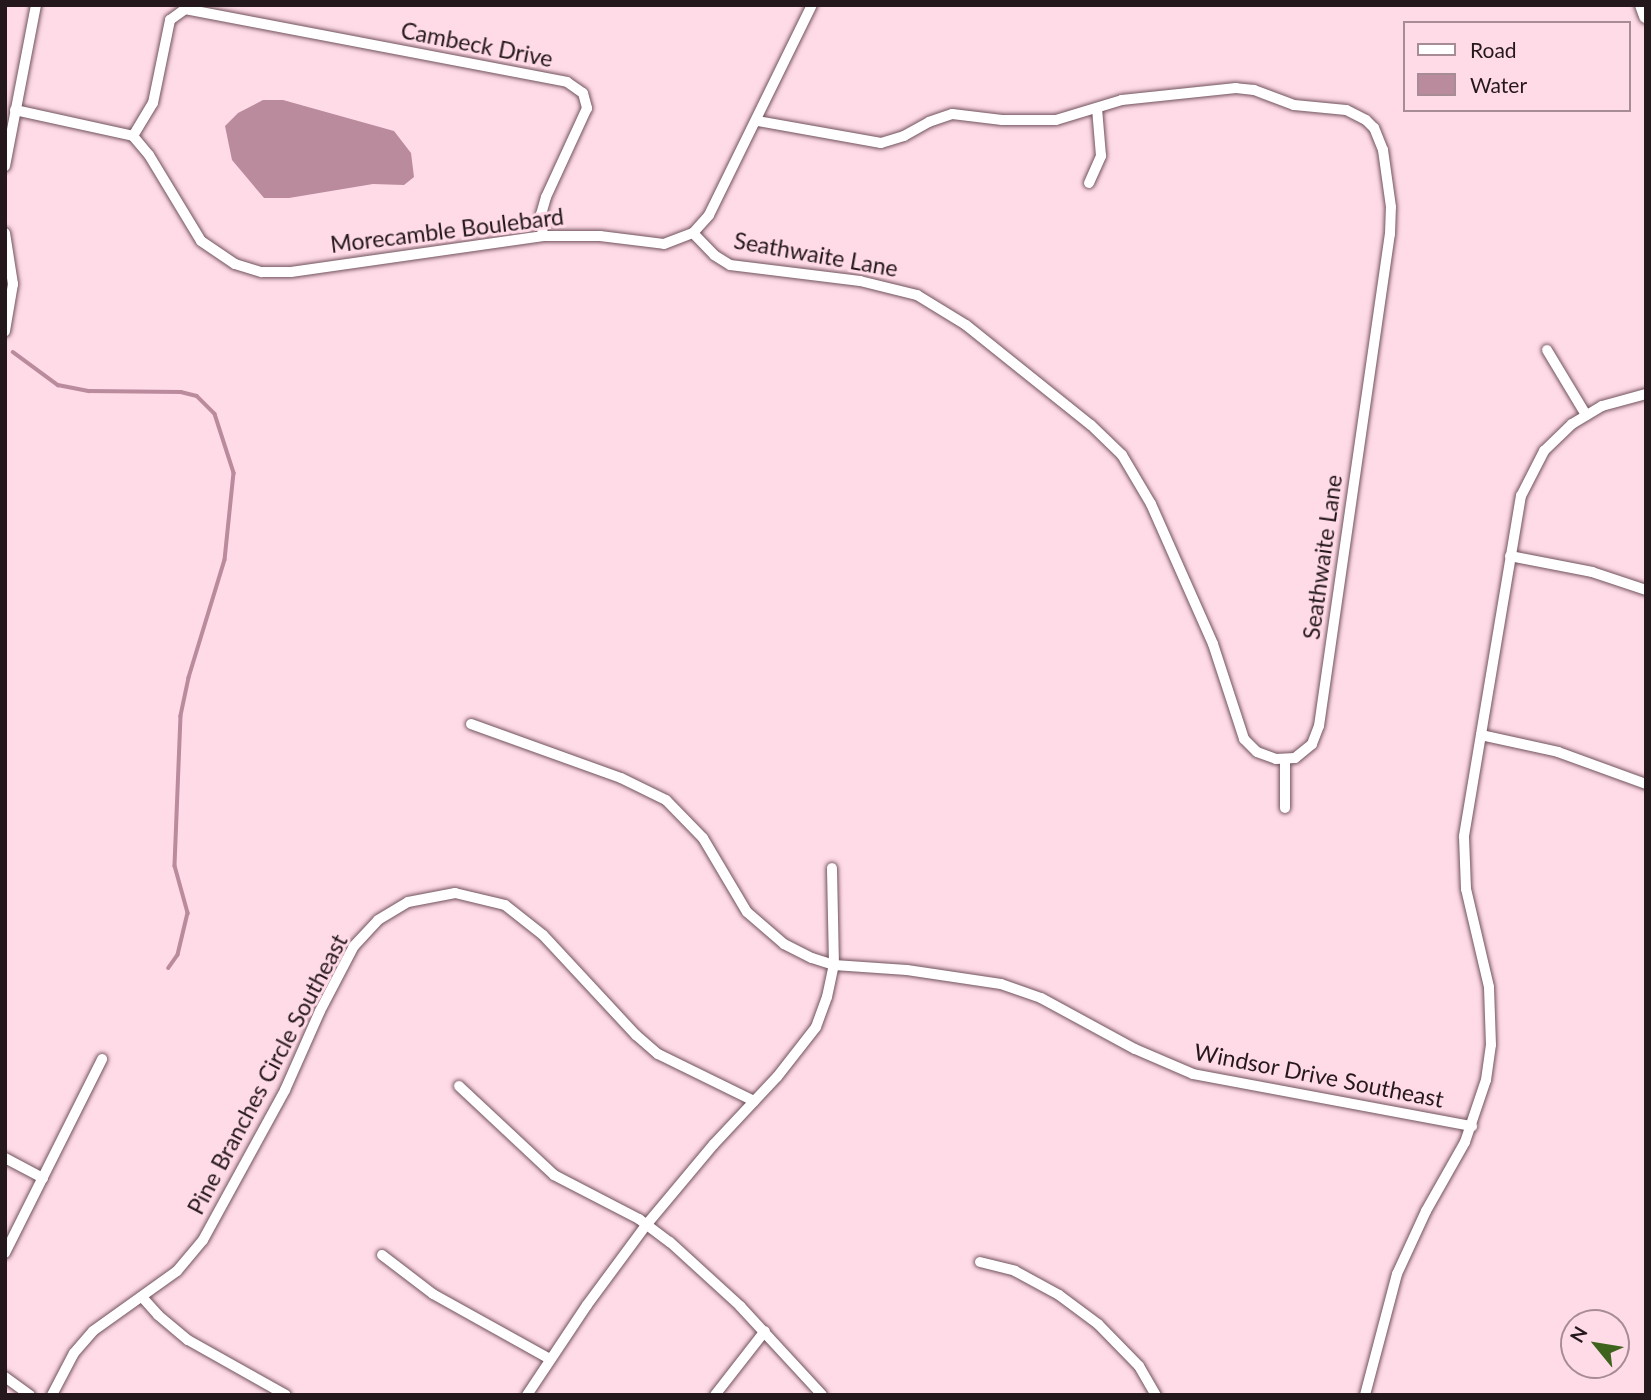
<!DOCTYPE html>
<html>
<head>
<meta charset="utf-8">
<style>
	body { margin:0 }
	#map { position:relative; width:1651px; height:1400px; overflow:hidden; background:#ffdae7; font-family:Lato,sans-serif }
	div>[style] { position:absolute }
	.water>* { inset:0; background:#ba8b9c }
	.stream>* { height:3.5px; margin:-1.75px; padding:0 1.75px; transform-origin:1.75px; border-radius:1.75px; background:#ba8b9c }
	.roads { filter:drop-shadow(0 0 2px #71535e) drop-shadow(0 0 2px #71535e) }
	.minor>* { height:10px; margin:-5px; padding:0 5px; transform-origin:5px; border-radius:5px; background:#fff }
	.secondary>* { height:14px; margin:-7px; padding:0 7px; transform-origin:7px; border-radius:7px; background:#fff }
	span { translate:-50% -50%; white-space:nowrap; text-align:center; line-height:1.15; -webkit-text-stroke:6px #ffdae7; paint-order:stroke }
	.street-label { font-size:23px; color:#24181c }
	.frame { position:absolute; inset:0; border:7px solid #24181c; pointer-events:none }
	.legend { position:absolute; left:1403px; top:21px; width:228px; height:91px; box-sizing:border-box; background:#ffdae7; border:2px solid #a78c96; margin:0; padding:9px 12px; list-style:none; font-size:21px; color:#24181c }
	.legend li { display:flex; align-items:center; gap:14px; height:35px }
	.legend b { width:35px; border:2px solid #a78c96 }
	.north { position:absolute; left:1560px; top:1309px; width:70px; height:70px; box-sizing:border-box; background:#ffdae7; border:2px solid #a78c96; border-radius:50%; rotate:300deg; font-size:19px; font-weight:700; line-height:28px; text-align:center; color:#24181c }
	.north::after { content:''; display:block; margin:auto; width:24px; height:32px; background:#3e631c; clip-path:polygon(50% 0,100% 100%,50% 72%,0 100%) }
</style>
</head>
<body>
<div id="map">
	<div class="water">
		<i style="clip-path:polygon(263px 100px,283px 100px,394px 131px,411px 153px,414px 177px,404px 185px,373px 184px,289px 198px,264px 198px,232px 160px,225px 126px,238px 113px)"></i>
	</div>
	<div class="stream">
		<i style="left:13px;top:352px;width:56px;rotate:36.3deg"></i>
		<i style="left:58px;top:385px;width:32px;rotate:11deg"></i>
		<i style="left:89px;top:391px;width:92px;rotate:0.6deg"></i>
		<i style="left:181px;top:392px;width:16px;rotate:14deg"></i>
		<i style="left:197px;top:396px;width:25px;rotate:45deg"></i>
		<i style="left:215px;top:414px;width:62px;rotate:72.1deg"></i>
		<i style="left:234px;top:473px;width:87px;rotate:95.9deg"></i>
		<i style="left:225px;top:560px;width:123px;rotate:107deg"></i>
		<i style="left:189px;top:678px;width:39px;rotate:102deg"></i>
		<i style="left:181px;top:716px;width:150px;rotate:92.3deg"></i>
		<i style="left:175px;top:866px;width:49px;rotate:74.5deg"></i>
		<i style="left:188px;top:913px;width:43px;rotate:103.4deg"></i>
		<i style="left:178px;top:955px;width:16px;rotate:125deg"></i>
	</div>
	<div class="roads">
		<div class="minor">
			<i style="left:15px;top:110px;width:121px;rotate:12.4deg"></i>
			<i style="left:133px;top:136px;width:25px;rotate:50deg"></i>
			<i style="left:149px;top:155px;width:100px;rotate:58.8deg"></i>
			<i style="left:201px;top:241px;width:41px;rotate:34.1deg"></i>
			<i style="left:235px;top:264px;width:28px;rotate:17deg"></i>
			<i style="left:262px;top:272px;width:29px"></i>
			<i style="left:291px;top:272px;width:255px;rotate:-8.1deg"></i>
			<i style="left:543px;top:236px;width:57px"></i>
			<i style="left:600px;top:236px;width:64px;rotate:7.1deg"></i>
			<i style="left:664px;top:244px;width:31px;rotate:-21deg"></i>
			<i style="left:693px;top:233px;width:24px;rotate:-48deg"></i>
			<i style="left:709px;top:215px;width:234px;rotate:-63.9deg"></i>
			<i style="left:133px;top:136px;width:39px;rotate:-59deg"></i>
			<i style="left:153px;top:103px;width:85px;rotate:-78.4deg"></i>
			<i style="left:170px;top:20px;width:19px;rotate:-36deg"></i>
			<i style="left:185px;top:9px;width:389px;rotate:10.8deg"></i>
			<i style="left:567px;top:82px;width:19px;rotate:35deg"></i>
			<i style="left:583px;top:93px;width:16px;rotate:75deg"></i>
			<i style="left:587px;top:108px;width:98px;rotate:114.7deg"></i>
			<i style="left:546px;top:197px;width:18px;rotate:106deg"></i>
			<i style="left:541px;top:214px;width:22px;rotate:85deg"></i>
			<i style="left:5px;top:166px;width:164px;rotate:-79.1deg"></i>
			<i style="left:1089px;top:183px;width:30px;rotate:-66deg"></i>
			<i style="left:1101px;top:156px;width:48px;rotate:-94.8deg"></i>
			<i style="left:5px;top:233px;width:52px;rotate:81.1deg"></i>
			<i style="left:13px;top:284px;width:48px;rotate:99.7deg"></i>
			<i style="left:693px;top:233px;width:30px;rotate:46deg"></i>
			<i style="left:714px;top:255px;width:19px;rotate:32deg"></i>
			<i style="left:730px;top:265px;width:131px;rotate:7deg"></i>
			<i style="left:860px;top:281px;width:59px;rotate:13.8deg"></i>
			<i style="left:917px;top:295px;width:57px;rotate:31.5deg"></i>
			<i style="left:966px;top:325px;width:160px;rotate:38.7deg"></i>
			<i style="left:1091px;top:425px;width:43px;rotate:44.1deg"></i>
			<i style="left:1122px;top:455px;width:57px;rotate:59.4deg"></i>
			<i style="left:1151px;top:504px;width:153px;rotate:66.1deg"></i>
			<i style="left:1213px;top:644px;width:100px;rotate:71.9deg"></i>
			<i style="left:1244px;top:739px;width:18px;rotate:45deg"></i>
			<i style="left:1257px;top:752px;width:20px;rotate:20deg"></i>
			<i style="left:1276px;top:759px;width:19px;rotate:-3deg"></i>
			<i style="left:1295px;top:758px;width:22px;rotate:-39deg"></i>
			<i style="left:1312px;top:744px;width:19px;rotate:-69deg"></i>
			<i style="left:1319px;top:726px;width:497px;rotate:-81.8deg"></i>
			<i style="left:1390px;top:234px;width:27px;rotate:-88deg"></i>
			<i style="left:1391px;top:207px;width:58px;rotate:-98deg"></i>
			<i style="left:1383px;top:150px;width:24px;rotate:-112deg"></i>
			<i style="left:1374px;top:128px;width:11px;rotate:-135deg"></i>
			<i style="left:1366px;top:120px;width:22px;rotate:-153deg"></i>
			<i style="left:1346px;top:110px;width:52px;rotate:-174.5deg"></i>
			<i style="left:1294px;top:105px;width:43px;rotate:-159.4deg"></i>
			<i style="left:1254px;top:90px;width:18px;rotate:-174deg"></i>
			<i style="left:1236px;top:88px;width:115px;rotate:174deg"></i>
			<i style="left:1122px;top:100px;width:69px;rotate:163.1deg"></i>
			<i style="left:1056px;top:120px;width:54px;rotate:180deg"></i>
			<i style="left:1002px;top:120px;width:50px;rotate:-173.2deg"></i>
			<i style="left:952px;top:114px;width:24px;rotate:161deg"></i>
			<i style="left:929px;top:122px;width:29px;rotate:151deg"></i>
			<i style="left:904px;top:136px;width:24px;rotate:163deg"></i>
			<i style="left:881px;top:143px;width:126px;rotate:-169.9deg"></i>
			<i style="left:1547px;top:350px;width:76px;rotate:59deg"></i>
			<i style="left:1510px;top:556px;width:84px;rotate:11deg"></i>
			<i style="left:1592px;top:572px;width:57px;rotate:18.4deg"></i>
			<i style="left:471px;top:724px;width:159px;rotate:19.8deg"></i>
			<i style="left:621px;top:778px;width:50px;rotate:26.1deg"></i>
			<i style="left:666px;top:800px;width:53px;rotate:45.8deg"></i>
			<i style="left:703px;top:838px;width:86px;rotate:59.3deg"></i>
			<i style="left:747px;top:912px;width:49px;rotate:40.9deg"></i>
			<i style="left:784px;top:944px;width:31px;rotate:27deg"></i>
			<i style="left:812px;top:958px;width:23px;rotate:18deg"></i>
			<i style="left:834px;top:965px;width:73px;rotate:3.9deg"></i>
			<i style="left:907px;top:970px;width:95px;rotate:8.5deg"></i>
			<i style="left:1001px;top:984px;width:42px;rotate:19.3deg"></i>
			<i style="left:1041px;top:998px;width:107px;rotate:28.5deg"></i>
			<i style="left:1135px;top:1049px;width:63px;rotate:23.3deg"></i>
			<i style="left:1193px;top:1074px;width:284px;rotate:10.6deg"></i>
			<i style="left:1481px;top:735px;width:79px;rotate:12.4deg"></i>
			<i style="left:1558px;top:752px;width:94px;rotate:20deg"></i>
			<i style="left:1285px;top:808px;width:49px;rotate:-90deg"></i>
			<i style="left:459px;top:1086px;width:130px;rotate:43.1deg"></i>
			<i style="left:554px;top:1175px;width:96px;rotate:27.4deg"></i>
			<i style="left:639px;top:1219px;width:39px;rotate:37deg"></i>
			<i style="left:670px;top:1242px;width:95px;rotate:42.4deg"></i>
			<i style="left:740px;top:1306px;width:121px;rotate:47.3deg"></i>
			<i style="left:5px;top:1158px;width:43px;rotate:27.8deg"></i>
			<i style="left:5px;top:1253px;width:217px;rotate:-63.4deg"></i>
			<i style="left:382px;top:1255px;width:64px;rotate:37.4deg"></i>
			<i style="left:433px;top:1294px;width:134px;rotate:29.1deg"></i>
			<i style="left:980px;top:1262px;width:36px;rotate:14deg"></i>
			<i style="left:1015px;top:1271px;width:50px;rotate:28.6deg"></i>
			<i style="left:1059px;top:1295px;width:49px;rotate:36.6deg"></i>
			<i style="left:1098px;top:1324px;width:59px;rotate:45.7deg"></i>
			<i style="left:1139px;top:1366px;width:34px;rotate:60deg"></i>
			<i style="left:142px;top:1297px;width:24px;rotate:48deg"></i>
			<i style="left:158px;top:1315px;width:39px;rotate:40deg"></i>
			<i style="left:188px;top:1340px;width:112px;rotate:29.3deg"></i>
			<i style="left:5px;top:1377px;width:31px;rotate:36deg"></i>
			<i style="left:52px;top:1395px;width:47px;rotate:-62.4deg"></i>
			<i style="left:74px;top:1353px;width:29px;rotate:-49deg"></i>
			<i style="left:93px;top:1331px;width:103px;rotate:-35.5deg"></i>
			<i style="left:177px;top:1271px;width:40px;rotate:-50deg"></i>
			<i style="left:203px;top:1240px;width:171px;rotate:-61.3deg"></i>
			<i style="left:285px;top:1090px;width:86px;rotate:-66.1deg"></i>
			<i style="left:320px;top:1011px;width:73px;rotate:-62.4deg"></i>
			<i style="left:354px;top:946px;width:35px;rotate:-47deg"></i>
			<i style="left:378px;top:920px;width:35px;rotate:-31deg"></i>
			<i style="left:408px;top:902px;width:48px;rotate:-10.8deg"></i>
			<i style="left:455px;top:893px;width:51px;rotate:13.5deg"></i>
			<i style="left:505px;top:905px;width:48px;rotate:38.3deg"></i>
			<i style="left:543px;top:935px;width:137px;rotate:47.1deg"></i>
			<i style="left:636px;top:1035px;width:29px;rotate:41deg"></i>
			<i style="left:658px;top:1054px;width:107px;rotate:26.1deg"></i>
			<i style="left:527px;top:1395px;width:108px;rotate:-56.3deg"></i>
			<i style="left:587px;top:1305px;width:101px;rotate:-53.5deg"></i>
			<i style="left:647px;top:1224px;width:104px;rotate:-50.1deg"></i>
			<i style="left:714px;top:1144px;width:92px;rotate:-46.8deg"></i>
			<i style="left:777px;top:1077px;width:63px;rotate:-52deg"></i>
			<i style="left:816px;top:1027px;width:32px;rotate:-70deg"></i>
			<i style="left:827px;top:997px;width:33px;rotate:-78deg"></i>
			<i style="left:834px;top:965px;width:97px;rotate:-91.2deg"></i>
			<i style="left:715px;top:1395px;width:81px;rotate:-52deg"></i>
			<i style="left:1365px;top:1395px;width:125px;rotate:-75.2deg"></i>
			<i style="left:1397px;top:1274px;width:69px;rotate:-65.3deg"></i>
			<i style="left:1426px;top:1211px;width:79px;rotate:-60.5deg"></i>
			<i style="left:1465px;top:1142px;width:65px;rotate:-71.3deg"></i>
			<i style="left:1486px;top:1080px;width:35px;rotate:-82deg"></i>
			<i style="left:1491px;top:1045px;width:58px;rotate:-92deg"></i>
			<i style="left:1489px;top:987px;width:101px;rotate:-103.2deg"></i>
			<i style="left:1466px;top:889px;width:53px;rotate:-92.2deg"></i>
			<i style="left:1464px;top:836px;width:345px;rotate:-80.5deg"></i>
			<i style="left:1521px;top:496px;width:51px;rotate:-62.9deg"></i>
			<i style="left:1544px;top:451px;width:39px;rotate:-44deg"></i>
			<i style="left:1572px;top:424px;width:35px;rotate:-31deg"></i>
			<i style="left:1602px;top:406px;width:46px;rotate:-15.3deg"></i>
		</div>
		<div class="secondary">
			<i style="left:1642px;top:5px;width:12px;rotate:70deg"></i>
		</div>
	</div>
	<div class="street-label">
		<span style="left:477px;top:44px;rotate:11deg">Cambeck Drive</span>
		<span style="left:447px;top:230px;rotate:-7deg">Morecamble Boulebard</span>
		<span style="left:816px;top:254px;rotate:10deg">Seathwaite Lane</span>
		<span style="left:1322px;top:557px;rotate:-82deg">Seathwaite Lane</span>
		<span style="left:267px;top:1074px;rotate:-62deg">Pine Branches Circle Southeast</span>
		<span style="left:1319px;top:1075px;rotate:11deg">Windsor Drive Southeast</span>
	</div>
	<div class="frame"></div>
	<ul class="legend">
	<li><b style="height:9px;background:#fff"></b>Road</li>
	<li><b style="height:19px;background:#ba8b9c"></b>Water</li>
	</ul>
	<div class="north">N</div>
</div>
</body>
</html>
